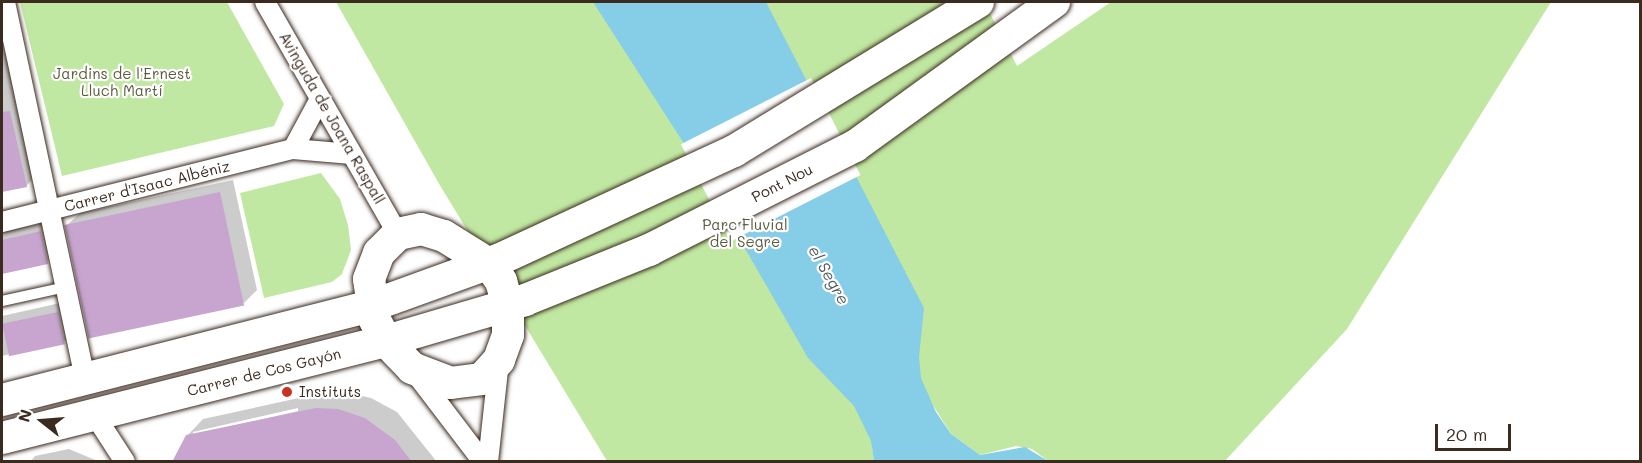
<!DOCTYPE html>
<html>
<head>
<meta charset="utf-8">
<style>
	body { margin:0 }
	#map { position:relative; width:1642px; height:463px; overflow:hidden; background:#fff; font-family:Mali,sans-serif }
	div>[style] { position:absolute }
	.green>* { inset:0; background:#c1e8a2 }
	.water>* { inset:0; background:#86cde7 }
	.pier>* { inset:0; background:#fff; transform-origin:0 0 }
	.shadow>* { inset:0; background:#0003 }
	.building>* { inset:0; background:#c7a5cf; transform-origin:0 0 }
	.roads { filter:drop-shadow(0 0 2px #3b2a1e) drop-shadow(0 0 2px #3b2a1e) }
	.lane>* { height:10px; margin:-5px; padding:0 5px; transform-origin:5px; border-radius:5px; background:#fff }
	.street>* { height:20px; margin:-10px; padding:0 10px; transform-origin:10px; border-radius:10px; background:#fff }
	.primary>* { height:32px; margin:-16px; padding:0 16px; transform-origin:16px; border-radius:16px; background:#fff }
	.dots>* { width:16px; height:16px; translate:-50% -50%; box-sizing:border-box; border:3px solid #fff; border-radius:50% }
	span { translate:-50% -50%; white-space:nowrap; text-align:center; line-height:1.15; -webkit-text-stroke:4.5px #fff; paint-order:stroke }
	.park-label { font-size:15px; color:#5c5a3f }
	.street-label { font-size:15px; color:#3b2a1e }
	.poi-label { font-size:15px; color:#3b2a1e }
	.left { translate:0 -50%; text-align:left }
	.water-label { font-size:16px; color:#525b5a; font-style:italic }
	.frame { position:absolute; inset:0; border:3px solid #3b2a1e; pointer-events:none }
	.north { position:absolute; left:12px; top:391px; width:60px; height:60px; -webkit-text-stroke:4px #fff; paint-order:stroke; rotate:287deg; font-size:16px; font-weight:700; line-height:24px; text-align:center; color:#3b2a1e }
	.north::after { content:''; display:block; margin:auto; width:21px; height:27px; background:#3b2a1e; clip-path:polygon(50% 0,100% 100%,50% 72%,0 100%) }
	.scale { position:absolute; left:1435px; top:424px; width:76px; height:27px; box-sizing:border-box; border:3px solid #3b2a1e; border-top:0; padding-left:8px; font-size:18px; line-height:21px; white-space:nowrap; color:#3b2a1e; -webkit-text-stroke:4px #fff; paint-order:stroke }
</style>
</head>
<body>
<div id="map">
	<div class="green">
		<i style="clip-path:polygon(20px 2px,227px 2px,284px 104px,274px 126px,62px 176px)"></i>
		<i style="clip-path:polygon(336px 2px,984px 2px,1017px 66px,1111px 2px,1551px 2px,1347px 329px,1224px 462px,1048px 461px,1032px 449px,1016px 446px,980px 455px,951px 434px,931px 402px,872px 446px,874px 461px,607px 461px,438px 182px)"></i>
		<i style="clip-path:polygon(321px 173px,340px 199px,348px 225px,351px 250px,342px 274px,332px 282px,264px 298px,240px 193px)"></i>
	</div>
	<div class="water">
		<i style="clip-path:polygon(593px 2px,766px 2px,924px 308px,919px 357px,921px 378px,936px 412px,951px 434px,980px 455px,1025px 447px,1048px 461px,874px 461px,871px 441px,854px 406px,808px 358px,690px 153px)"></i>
	</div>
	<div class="pier">
		<i style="left:811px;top:78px;width:109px;height:146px;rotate:63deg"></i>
	</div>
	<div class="shadow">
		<i style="clip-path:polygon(2px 2px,42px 170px,26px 186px,2px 191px)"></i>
		<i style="clip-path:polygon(233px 180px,257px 290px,244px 303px,66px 226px,80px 213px)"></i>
		<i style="clip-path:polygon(52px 221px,59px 251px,47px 262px,2px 272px,2px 232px)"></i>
		<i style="clip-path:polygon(69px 301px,76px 331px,64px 342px,2px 356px,2px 316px)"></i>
		<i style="clip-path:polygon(evenodd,344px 392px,371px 398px,397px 412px,437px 462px,174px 462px,187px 436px,203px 419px,308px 396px,344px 392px,298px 408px,298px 411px,193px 435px,193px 432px,298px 408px)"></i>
		<i style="clip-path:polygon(69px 449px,100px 462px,30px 462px,35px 456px)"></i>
	</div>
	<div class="building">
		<i style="clip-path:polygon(10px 111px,27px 187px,2px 192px,2px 112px)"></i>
		<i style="left:220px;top:192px;width:116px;height:159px;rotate:78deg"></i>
		<i style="clip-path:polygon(41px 231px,48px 264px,2px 274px,2px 240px)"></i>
		<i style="left:58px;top:312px;width:33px;height:57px;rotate:78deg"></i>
		<i style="clip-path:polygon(316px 408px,338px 409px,365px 418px,395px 440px,412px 462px,172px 462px,186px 435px)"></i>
	</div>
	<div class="roads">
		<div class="lane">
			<i style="left:2px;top:301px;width:66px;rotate:-12.3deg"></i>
		</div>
		<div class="street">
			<i style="left:5px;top:2px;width:385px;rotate:78deg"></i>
			<i style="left:265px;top:2px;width:267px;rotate:60.2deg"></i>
			<i style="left:293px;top:149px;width:57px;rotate:-61.6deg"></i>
			<i style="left:2px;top:222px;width:300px;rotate:-14.1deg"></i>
			<i style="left:293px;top:149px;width:59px;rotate:4.8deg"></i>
			<i style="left:413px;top:370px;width:116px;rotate:52.7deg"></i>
			<i style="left:94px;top:414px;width:57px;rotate:57.1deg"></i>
			<i style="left:488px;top:462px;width:103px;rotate:-83.8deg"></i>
		</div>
		<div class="primary">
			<i style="left:421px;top:229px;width:24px;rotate:17deg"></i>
			<i style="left:444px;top:236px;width:53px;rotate:31.9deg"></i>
			<i style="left:489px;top:264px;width:21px;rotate:55deg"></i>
			<i style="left:501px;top:281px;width:25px;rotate:74deg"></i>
			<i style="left:508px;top:305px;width:30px;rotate:90deg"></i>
			<i style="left:508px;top:335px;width:27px;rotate:110deg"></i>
			<i style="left:499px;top:360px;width:25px;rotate:132deg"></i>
			<i style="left:482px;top:379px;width:31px;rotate:173deg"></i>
			<i style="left:451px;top:383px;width:42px;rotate:-159deg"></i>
			<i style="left:412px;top:368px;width:37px;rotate:-134deg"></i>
			<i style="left:386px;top:341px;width:24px;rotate:-118deg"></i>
			<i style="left:375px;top:320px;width:41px;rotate:-98.3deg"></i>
			<i style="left:369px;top:279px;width:28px;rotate:-69deg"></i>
			<i style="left:379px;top:253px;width:27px;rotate:-45deg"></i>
			<i style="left:398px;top:234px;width:24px;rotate:-12deg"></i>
			<i style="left:2px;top:400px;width:381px;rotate:-14.3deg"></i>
			<i style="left:371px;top:306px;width:135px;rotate:-19.9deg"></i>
			<i style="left:498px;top:260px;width:260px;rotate:-24.8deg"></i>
			<i style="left:734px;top:151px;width:286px;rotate:-31.4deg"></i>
			<i style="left:2px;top:438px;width:396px;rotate:-14.2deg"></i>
			<i style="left:386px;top:341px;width:145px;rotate:-16.4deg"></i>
			<i style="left:525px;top:300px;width:134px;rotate:-22deg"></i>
			<i style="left:649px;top:250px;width:231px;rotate:-26.8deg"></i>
			<i style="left:855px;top:146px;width:246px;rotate:-35.9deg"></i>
		</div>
	</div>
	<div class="dots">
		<i style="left:287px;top:392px;background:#c8321e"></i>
	</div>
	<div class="park-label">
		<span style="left:122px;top:82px">Jardins de l'Ernest<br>Lluch Martí</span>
		<span style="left:745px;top:233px">Parc Fluvial<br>del Segre</span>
	</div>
	<div class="street-label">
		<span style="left:332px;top:118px;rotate:60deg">Avinguda de Joana Raspall</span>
		<span style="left:782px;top:183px;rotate:-27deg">Pont Nou</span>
		<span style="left:147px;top:186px;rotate:-14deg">Carrer d'Isaac Albéniz</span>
		<span style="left:264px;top:372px;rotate:-14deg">Carrer de Cos Gayón</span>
	</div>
	<div class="poi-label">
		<span class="left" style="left:299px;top:392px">Instituts</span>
	</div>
	<div class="water-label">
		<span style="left:829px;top:275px;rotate:60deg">el Segre</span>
	</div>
	<div class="frame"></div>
	<div class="north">N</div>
	<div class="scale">20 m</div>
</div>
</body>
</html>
